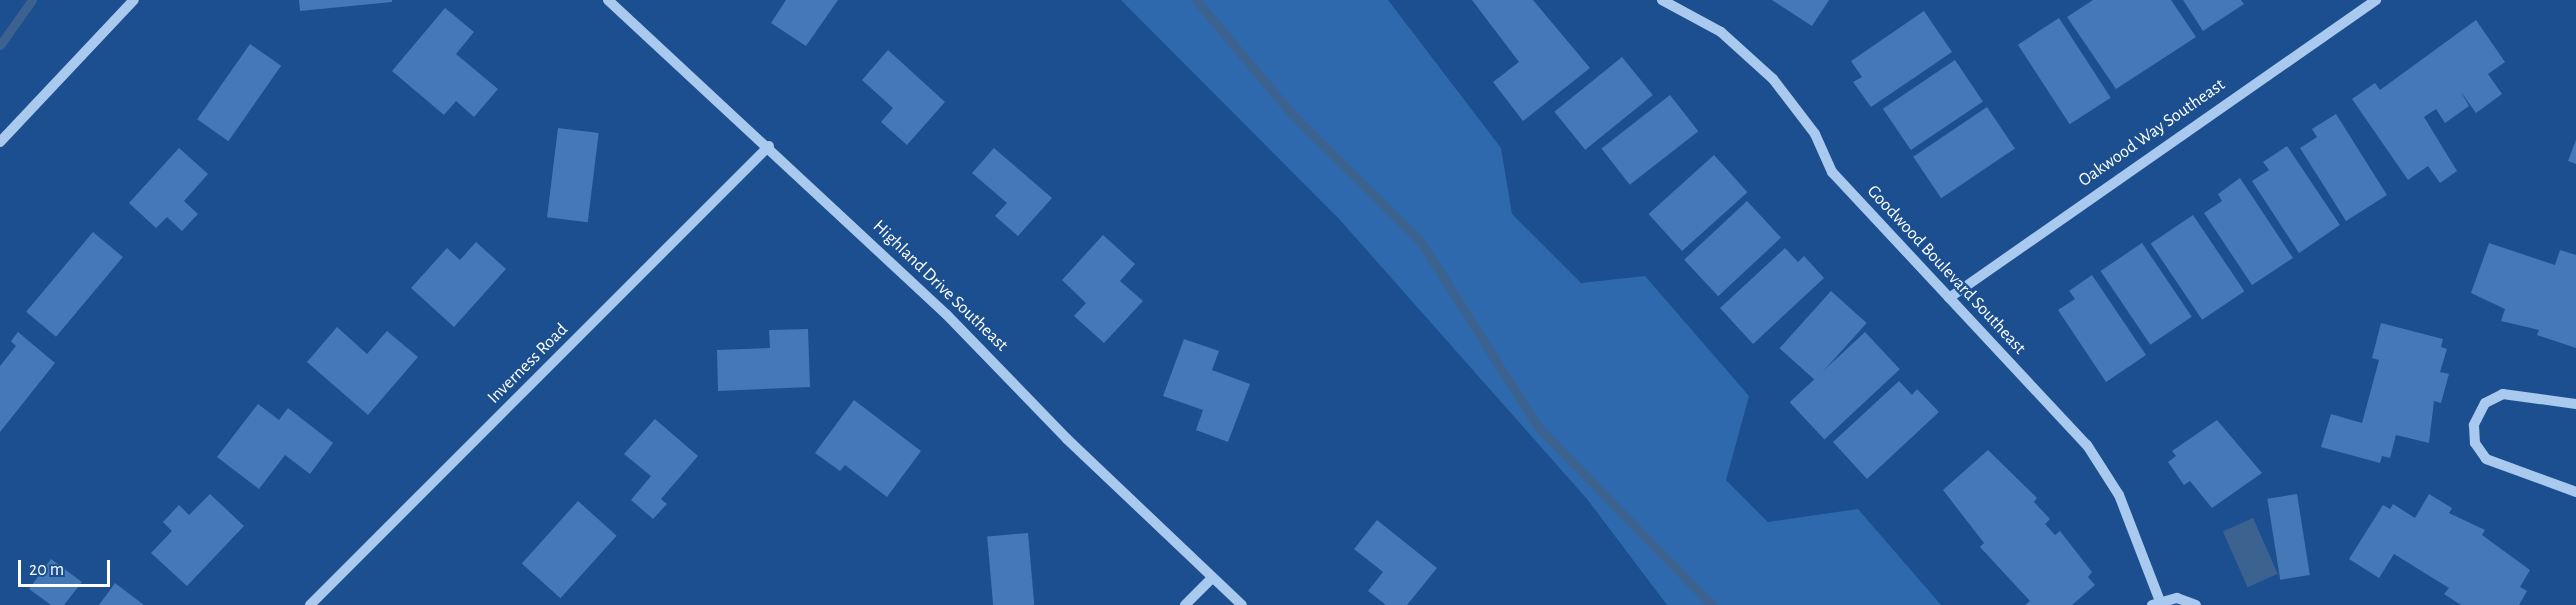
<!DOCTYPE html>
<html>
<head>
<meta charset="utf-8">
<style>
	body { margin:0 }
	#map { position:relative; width:2576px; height:605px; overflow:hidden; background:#1b4f8f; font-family:"Alegreya Sans",sans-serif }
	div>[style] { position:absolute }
	.green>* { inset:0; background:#2e69ad }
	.water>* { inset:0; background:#3c6290; transform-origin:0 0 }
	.stream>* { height:9px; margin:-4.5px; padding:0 4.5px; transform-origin:4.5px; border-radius:4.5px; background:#3c6290 }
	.building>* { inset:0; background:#4478b7; transform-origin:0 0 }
	.minor>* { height:10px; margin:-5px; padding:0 5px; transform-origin:5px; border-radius:5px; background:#a9c9ee }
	span { translate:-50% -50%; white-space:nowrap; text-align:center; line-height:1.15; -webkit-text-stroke:4.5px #1b4f8f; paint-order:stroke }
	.street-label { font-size:18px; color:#fff }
	.scale { position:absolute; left:18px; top:560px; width:92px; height:27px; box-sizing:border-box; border:3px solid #fff; border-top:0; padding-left:8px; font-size:18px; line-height:21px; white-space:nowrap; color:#fff; -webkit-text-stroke:4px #1b4f8f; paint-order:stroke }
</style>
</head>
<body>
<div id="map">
	<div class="green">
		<i style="clip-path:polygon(1121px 0,1388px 0,1501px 148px,1512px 214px,1581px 283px,1645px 276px,1749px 396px,1726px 480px,1768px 522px,1858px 509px,1941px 605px,1667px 605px,1587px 499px,1340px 220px)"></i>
	</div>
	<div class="water">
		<i style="left:2253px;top:518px;width:61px;height:33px;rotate:66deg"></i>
	</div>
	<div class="stream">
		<i style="left:1196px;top:0;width:149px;rotate:49.9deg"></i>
		<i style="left:1292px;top:114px;width:182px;rotate:44.8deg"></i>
		<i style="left:1421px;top:242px;width:219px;rotate:57.7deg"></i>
		<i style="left:1538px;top:427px;width:249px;rotate:45.7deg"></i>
		<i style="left:0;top:45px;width:55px;rotate:-54.6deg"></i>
	</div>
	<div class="building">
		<i style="clip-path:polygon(299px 0,392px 0,392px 2px,300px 11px)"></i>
		<i style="clip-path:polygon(786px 0,838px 0,806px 46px,771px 23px)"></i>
		<i style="clip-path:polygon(1472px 0,1533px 0,1590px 68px,1523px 121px,1493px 82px,1519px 62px)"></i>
		<i style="clip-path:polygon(1772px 0,1829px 0,1812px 26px)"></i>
		<i style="clip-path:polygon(2093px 0,2171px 0,2196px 37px,2116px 89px,2067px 17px)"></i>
		<i style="clip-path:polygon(2183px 0,2241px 0,2244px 4px,2203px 31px)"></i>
		<i style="clip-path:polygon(445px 8px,474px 32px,456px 54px,498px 89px,474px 117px,456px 101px,444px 115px,392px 71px)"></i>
		<i style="clip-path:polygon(1924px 11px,1952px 52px,1871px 107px,1853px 82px,1862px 77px,1851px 61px)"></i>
		<i style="left:2059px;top:18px;width:95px;height:49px;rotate:57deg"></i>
		<i style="clip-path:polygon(2476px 20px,2505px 62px,2488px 74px,2502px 94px,2476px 113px,2461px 92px,2469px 106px,2445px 123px,2436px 109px,2424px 117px,2457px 171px,2440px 183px,2428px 166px,2408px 180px,2352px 99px,2375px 83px,2380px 90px)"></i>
		<i style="left:250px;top:44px;width:38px;height:92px;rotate:35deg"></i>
		<i style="clip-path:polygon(888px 50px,945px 102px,907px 145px,881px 122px,893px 108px,862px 80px)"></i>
		<i style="left:1622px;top:57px;width:49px;height:87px;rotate:51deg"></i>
		<i style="left:1955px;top:60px;width:50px;height:87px;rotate:56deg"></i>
		<i style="left:1670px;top:95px;width:46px;height:87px;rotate:52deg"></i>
		<i style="left:1987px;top:107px;width:50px;height:89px;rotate:56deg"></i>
		<i style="clip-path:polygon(2336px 114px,2387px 195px,2346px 221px,2300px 148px,2317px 137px,2312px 129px)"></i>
		<i style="left:558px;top:128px;width:41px;height:90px;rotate:7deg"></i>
		<i style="clip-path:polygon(2576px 140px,2576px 164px,2568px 161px)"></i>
		<i style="clip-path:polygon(2287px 146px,2340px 225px,2299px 253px,2252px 181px,2269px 170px,2263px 162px)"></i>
		<i style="clip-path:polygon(179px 148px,208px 174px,184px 201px,198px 214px,182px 231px,167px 217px,156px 228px,129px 203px)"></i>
		<i style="clip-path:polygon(994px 148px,1052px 198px,1018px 236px,995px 216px,1007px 203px,972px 173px)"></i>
		<i style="left:1714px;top:155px;width:50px;height:88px;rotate:48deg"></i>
		<i style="clip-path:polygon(2240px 178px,2293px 258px,2252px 285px,2204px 213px,2222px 201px,2218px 194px)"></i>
		<i style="left:1747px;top:201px;width:50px;height:86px;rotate:47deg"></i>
		<i style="left:2193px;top:215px;width:92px;height:51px;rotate:56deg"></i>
		<i style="left:93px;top:232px;width:39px;height:104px;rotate:40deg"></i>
		<i style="clip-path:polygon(1103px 235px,1135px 264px,1120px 281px,1143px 301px,1104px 343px,1074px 316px,1086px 303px,1062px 280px)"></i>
		<i style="clip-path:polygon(476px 242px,506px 269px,454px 327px,411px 288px,447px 248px,460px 260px)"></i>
		<i style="left:2142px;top:243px;width:89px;height:50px;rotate:56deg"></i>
		<i style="clip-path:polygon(2489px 243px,2555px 265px,2560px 250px,2576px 255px,2576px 348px,2537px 335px,2539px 330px,2501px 321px,2505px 309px,2471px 293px)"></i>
		<i style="clip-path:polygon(1785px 248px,1798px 262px,1804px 256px,1824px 278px,1753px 344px,1720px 308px)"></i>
		<i style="clip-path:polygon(2092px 275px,2146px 355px,2106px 382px,2058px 310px,2075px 299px,2069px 291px)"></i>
		<i style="left:1831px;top:291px;width:48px;height:77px;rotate:42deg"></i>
		<i style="clip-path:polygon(2381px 323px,2443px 339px,2441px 347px,2447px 349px,2440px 372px,2449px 374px,2441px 403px,2434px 401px,2429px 443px,2396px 435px,2390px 458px,2382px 456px,2380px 463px,2321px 447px,2331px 414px,2362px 423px,2379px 360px,2372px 358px)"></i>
		<i style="clip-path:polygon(337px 327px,367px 354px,387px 331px,418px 357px,368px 415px,307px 362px)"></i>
		<i style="clip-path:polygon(808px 329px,810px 387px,718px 391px,717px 350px,770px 348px,769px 330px)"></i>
		<i style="clip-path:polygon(18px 332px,55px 363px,0 432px,0 366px,16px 346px,11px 341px)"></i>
		<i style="left:1865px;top:332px;width:51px;height:103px;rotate:47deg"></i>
		<i style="clip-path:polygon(1184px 339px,1219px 351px,1212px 370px,1250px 384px,1228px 442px,1196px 430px,1203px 410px,1163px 396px)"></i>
		<i style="clip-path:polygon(1899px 381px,1912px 395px,1917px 389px,1939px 412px,1867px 479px,1833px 442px)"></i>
		<i style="clip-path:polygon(854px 400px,921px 451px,887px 497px,845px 465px,840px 471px,815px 453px)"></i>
		<i style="clip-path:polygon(258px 404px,279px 420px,288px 408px,333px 443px,310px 474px,285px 455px,259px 489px,217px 457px)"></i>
		<i style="clip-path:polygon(655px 419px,698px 456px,661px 499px,667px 504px,653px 519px,631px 500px,651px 476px,624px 454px)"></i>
		<i style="clip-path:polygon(2217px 420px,2262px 473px,2212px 508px,2190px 481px,2184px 485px,2168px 462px,2176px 456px,2172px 451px)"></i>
		<i style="clip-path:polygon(1988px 450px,2037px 498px,2034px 502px,2050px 519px,2045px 524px,2055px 535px,2060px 531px,2092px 572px,2088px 577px,2095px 585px,2072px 605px,2025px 605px,2030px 601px,1980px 547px,1984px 543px,1943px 490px)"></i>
		<i style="clip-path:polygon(210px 494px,244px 526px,187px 586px,151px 553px,172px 531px,163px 522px,179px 505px,189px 515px)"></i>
		<i style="left:2297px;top:494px;width:82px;height:30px;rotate:81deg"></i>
		<i style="clip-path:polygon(2429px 494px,2452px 508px,2449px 513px,2485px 530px,2482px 535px,2530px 570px,2520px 587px,2527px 591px,2519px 605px,2461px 605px,2444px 594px,2449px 588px,2394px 554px,2379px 578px,2349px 559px,2383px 505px,2390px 509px,2393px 504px,2415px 518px)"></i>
		<i style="left:578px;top:501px;width:52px;height:84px;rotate:42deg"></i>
		<i style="clip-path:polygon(1377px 520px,1437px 568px,1407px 605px,1386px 605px,1368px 591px,1383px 572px,1354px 549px)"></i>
		<i style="left:1028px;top:533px;width:72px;height:41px;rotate:85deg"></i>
		<i style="clip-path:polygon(51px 559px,82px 582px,64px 605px,51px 605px,29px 589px)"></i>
		<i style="clip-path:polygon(115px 583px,144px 605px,99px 605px)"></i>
	</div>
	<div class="minor">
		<i style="left:608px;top:0;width:461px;rotate:42.9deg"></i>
		<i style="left:946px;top:314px;width:174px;rotate:45.9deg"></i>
		<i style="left:1067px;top:439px;width:241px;rotate:43.5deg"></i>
		<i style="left:1662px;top:0;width:67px;rotate:28.5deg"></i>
		<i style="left:1721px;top:32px;width:70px;rotate:42.1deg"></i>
		<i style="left:1773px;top:79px;width:69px;rotate:52.6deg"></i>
		<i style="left:1815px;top:134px;width:42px;rotate:65.9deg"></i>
		<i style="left:1832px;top:172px;width:374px;rotate:47deg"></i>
		<i style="left:2087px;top:445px;width:59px;rotate:57.4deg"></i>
		<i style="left:2119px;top:495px;width:114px;rotate:68.9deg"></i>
		<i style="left:0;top:142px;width:195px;rotate:-46.7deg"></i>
		<i style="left:1949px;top:298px;width:521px;rotate:-34.91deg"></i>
		<i style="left:2576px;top:404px;width:74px;rotate:-172.2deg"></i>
		<i style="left:2503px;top:394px;width:20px;rotate:153deg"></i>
		<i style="left:2485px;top:403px;width:25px;rotate:117deg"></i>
		<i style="left:2474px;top:425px;width:18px;rotate:87deg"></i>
		<i style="left:2475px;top:443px;width:19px;rotate:55deg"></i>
		<i style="left:2486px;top:459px;width:96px;rotate:20.1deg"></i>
		<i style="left:310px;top:605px;width:649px;rotate:-45deg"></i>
		<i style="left:1185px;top:605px;width:38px;rotate:-45deg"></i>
		<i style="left:2152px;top:605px;width:26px;rotate:-16deg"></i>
		<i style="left:2177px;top:598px;width:20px;rotate:20deg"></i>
	</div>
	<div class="street-label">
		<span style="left:2152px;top:133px;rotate:-35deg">Oakwood Way Southeast</span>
		<span style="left:1946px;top:270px;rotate:47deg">Goodwood Boulevard Southeast</span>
		<span style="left:940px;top:286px;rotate:44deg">Highland Drive Southeast</span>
		<span style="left:528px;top:364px;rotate:-45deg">Inverness Road</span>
	</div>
	<div class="scale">20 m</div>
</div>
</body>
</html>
